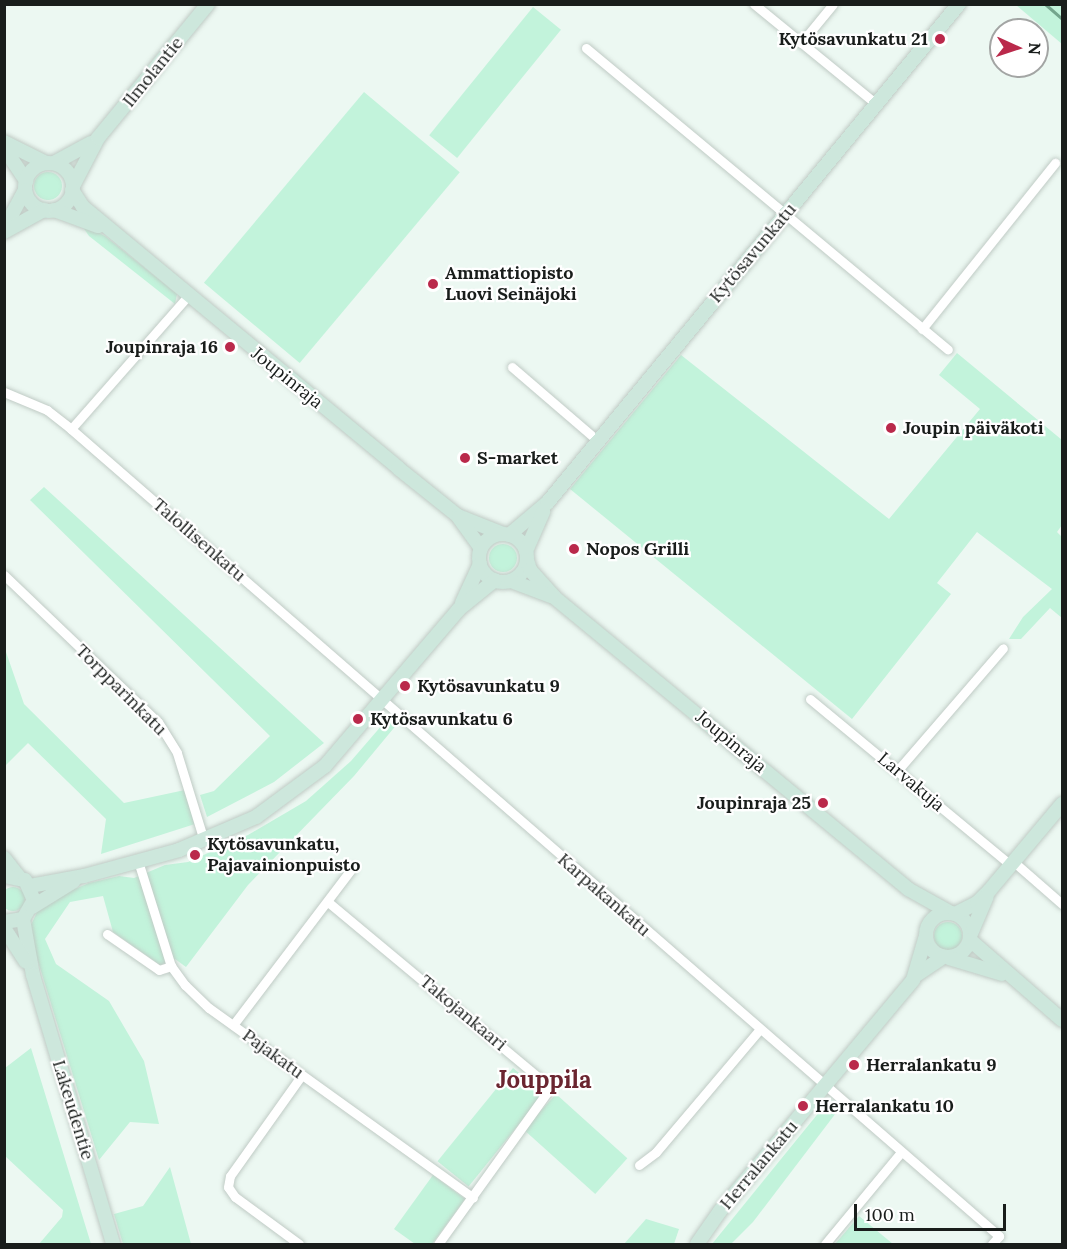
<!DOCTYPE html>
<html>
<head>
<meta charset="utf-8">
<style>
	body { margin:0 }
	#map { position:relative; width:1067px; height:1249px; overflow:hidden; background:#ecf8f2; font-family:Lora,serif }
	div>[style] { position:absolute }
	.green>* { inset:0; background:#c2f3db; transform-origin:0 0 }
	.round { border-radius:50% }
	.stream>* { height:3px; margin:-1.5px; padding:0 1.5px; transform-origin:1.5px; border-radius:1.5px; background:#74a58d }
	.roads { filter:drop-shadow(0 0 2px #c0cbc5) drop-shadow(0 0 2px #c0cbc5) }
	.street>* { height:9px; margin:-4.5px; padding:0 4.5px; transform-origin:4.5px; border-radius:4.5px; background:#fff }
	.secondary>* { height:14px; margin:-7px; padding:0 7px; transform-origin:7px; border-radius:7px; background:#cde7dc }
	.secondary>.ring { margin:-7px; padding:0; box-sizing:content-box; background:none; border:14px solid #cde7dc; border-radius:50% }
	.dots>* { width:16px; height:16px; translate:-50% -50%; box-sizing:border-box; border:3px solid #fff; border-radius:50% }
	span { translate:-50% -50%; white-space:nowrap; text-align:center; line-height:1.15; -webkit-text-stroke:4.5px #fff; paint-order:stroke }
	.poi-label { font-size:18px; color:#191d1b; font-weight:700 }
	.right { translate:-100% -50%; text-align:right }
	.left { translate:0 -50%; text-align:left }
	.street-label { font-size:18px; color:#191d1b }
	.district-label { font-size:24px; color:#6b2530; font-weight:700 }
	.frame { position:absolute; inset:0; border:6px solid #191d1b; pointer-events:none }
	.north { position:absolute; left:989px; top:18px; width:60px; height:60px; box-sizing:border-box; background:#fff; border:2px solid #a3a5a4; border-radius:50%; rotate:93deg; font-size:16px; font-weight:700; line-height:24px; text-align:center; color:#191d1b }
	.north::after { content:''; display:block; margin:auto; width:21px; height:27px; background:#ba294b; clip-path:polygon(50% 0,100% 100%,50% 72%,0 100%) }
	.scale { position:absolute; left:854px; top:1204px; width:152px; height:27px; box-sizing:border-box; border:3px solid #191d1b; border-top:0; padding-left:8px; font-size:18px; line-height:21px; white-space:nowrap; color:#191d1b; -webkit-text-stroke:4px #fff; paint-order:stroke }
</style>
</head>
<body>
<div id="map">
	<div class="green">
		<i style="clip-path:polygon(1016px 5px,1062px 5px,1062px 44px)"></i>
		<i style="left:533px;top:7px;width:36px;height:165px;rotate:39deg"></i>
		<i style="left:364px;top:92px;width:125px;height:249px;rotate:40deg"></i>
		<i class="round" style="left:34px;top:172px;width:28px;height:28px"></i>
		<i style="clip-path:polygon(80px 223px,105px 236px,177px 294px,175px 304px,89px 236px)"></i>
		<i style="clip-path:polygon(957px 353px,1062px 440px,1062px 525px,1057px 532px,1062px 537px,1062px 618px,1050px 608px,1021px 639px,1009px 639px,1023px 617px,1052px 589px,977px 532px,937px 583px,951px 594px,852px 719px,570px 489px,681px 355px,889px 519px,980px 409px,939px 375px)"></i>
		<i style="clip-path:polygon(44px 487px,324px 743px,274px 782px,207px 817px,200px 795px,214px 791px,270px 736px,30px 500px)"></i>
		<i class="round" style="left:489px;top:544px;width:28px;height:28px"></i>
		<i style="clip-path:polygon(6px 652px,24px 704px,124px 803px,185px 790px,195px 824px,101px 854px,106px 819px,28px 743px,5px 766px)"></i>
		<i style="clip-path:polygon(389px 717px,398px 723px,354px 776px,248px 885px,186px 967px,175px 959px,160px 965px,113px 932px,103px 896px,70px 902px,45px 939px,56px 964px,109px 1001px,144px 1061px,159px 1124px,130px 1122px,99px 1160px,32px 942px,31px 925px,38px 910px,63px 894px,89px 883px,119px 876px,134px 878px,165px 865px,188px 862px,248px 835px,306px 801px,351px 761px)"></i>
		<i class="round" style="left:1px;top:887px;width:24px;height:24px"></i>
		<i class="round" style="left:934px;top:922px;width:28px;height:28px"></i>
		<i style="clip-path:polygon(31px 1048px,91px 1244px,39px 1244px,62px 1217px,63px 1210px,5px 1156px,5px 1068px)"></i>
		<i style="left:513px;top:1068px;width:40px;height:120px;rotate:39deg"></i>
		<i style="left:556px;top:1094px;width:96px;height:48px;rotate:42deg"></i>
		<i style="clip-path:polygon(829px 1100px,839px 1109px,753px 1222px,731px 1244px,712px 1244px)"></i>
		<i style="clip-path:polygon(170px 1167px,191px 1244px,123px 1244px,114px 1214px,143px 1206px)"></i>
		<i style="clip-path:polygon(433px 1175px,465px 1199px,432px 1244px,415px 1244px,394px 1229px)"></i>
		<i style="clip-path:polygon(859px 1216px,893px 1244px,835px 1244px)"></i>
		<i style="clip-path:polygon(646px 1219px,679px 1229px,674px 1244px,624px 1244px)"></i>
	</div>
	<div class="stream">
		<i style="left:1045px;top:4px;width:23px;rotate:41deg"></i>
	</div>
	<div class="roads">
		<div class="street">
			<i style="left:754px;top:4px;width:158px;rotate:39.3deg"></i>
			<i style="left:801px;top:43px;width:50px;rotate:-50.6deg"></i>
			<i style="left:586px;top:48px;width:471px;rotate:39.8deg"></i>
			<i style="left:922px;top:329px;width:213px;rotate:-51.3deg"></i>
			<i style="left:512px;top:367px;width:113px;rotate:40.7deg"></i>
			<i style="left:4px;top:392px;width:47px;rotate:22.7deg"></i>
			<i style="left:47px;top:410px;width:31px;rotate:38deg"></i>
			<i style="left:71px;top:429px;width:1230px;rotate:41.01deg"></i>
			<i style="left:999px;top:1236px;width:11px;rotate:131deg"></i>
			<i style="left:71px;top:429px;width:177px;rotate:-48.7deg"></i>
			<i style="left:4px;top:575px;width:213px;rotate:43.7deg"></i>
			<i style="left:158px;top:722px;width:36px;rotate:58deg"></i>
			<i style="left:177px;top:753px;width:92px;rotate:72.9deg"></i>
			<i style="left:810px;top:699px;width:261px;rotate:39.6deg"></i>
			<i style="left:897px;top:771px;width:162px;rotate:-49.2deg"></i>
			<i style="left:138px;top:861px;width:110px;rotate:72.6deg"></i>
			<i style="left:171px;top:966px;width:24px;rotate:54deg"></i>
			<i style="left:185px;top:985px;width:33px;rotate:44deg"></i>
			<i style="left:209px;top:1008px;width:325px;rotate:35.7deg"></i>
			<i style="left:1014px;top:862px;width:64px;rotate:41.2deg"></i>
			<i style="left:328px;top:902px;width:281px;rotate:39.8deg"></i>
			<i style="left:544px;top:1082px;width:10px;rotate:66deg"></i>
			<i style="left:548px;top:1091px;width:188px;rotate:125.7deg"></i>
			<i style="left:107px;top:934px;width:63px;rotate:34.7deg"></i>
			<i style="left:159px;top:970px;width:13px;rotate:-18deg"></i>
			<i style="left:233px;top:1025px;width:197px;rotate:-52.8deg"></i>
			<i style="left:639px;top:1165px;width:21px;rotate:-37deg"></i>
			<i style="left:656px;top:1152px;width:160px;rotate:-49.8deg"></i>
			<i style="left:299px;top:1244px;width:79px;rotate:-143.7deg"></i>
			<i style="left:235px;top:1197px;width:12px;rotate:-125deg"></i>
			<i style="left:228px;top:1187px;width:11px;rotate:-80deg"></i>
			<i style="left:230px;top:1176px;width:123px;rotate:-54.6deg"></i>
			<i style="left:825px;top:1244px;width:119px;rotate:-50.4deg"></i>
		</div>
		<div class="secondary">
			<i style="left:4px;top:142px;width:47px;rotate:26.6deg"></i>
			<i style="left:4px;top:148px;width:40px;rotate:56deg"></i>
			<i style="left:54px;top:163px;width:42px;rotate:-28.4deg"></i>
			<i class="ring" style="left:25px;top:163px;width:34px;height:34px"></i>
			<i style="left:73px;top:186px;width:54px;rotate:-62.5deg"></i>
			<i style="left:98px;top:138px;width:173px;rotate:-50.6deg"></i>
			<i style="left:72px;top:190px;width:20px;rotate:57deg"></i>
			<i style="left:83px;top:207px;width:409px;rotate:39.6deg"></i>
			<i style="left:398px;top:468px;width:77px;rotate:38.7deg"></i>
			<i style="left:458px;top:516px;width:48px;rotate:21.8deg"></i>
			<i style="left:54px;top:210px;width:47px;rotate:20deg"></i>
			<i style="left:4px;top:229px;width:44px;rotate:-61.7deg"></i>
			<i style="left:4px;top:232px;width:46px;rotate:-28.8deg"></i>
			<i style="left:459px;top:518px;width:37px;rotate:54deg"></i>
			<i class="ring" style="left:479px;top:534px;width:34px;height:34px"></i>
			<i style="left:509px;top:535px;width:51px;rotate:-40.2deg"></i>
			<i style="left:548px;top:502px;width:646px;rotate:-50.47deg"></i>
			<i style="left:526px;top:551px;width:43px;rotate:-66.4deg"></i>
			<i style="left:527px;top:560px;width:10px;rotate:73deg"></i>
			<i style="left:530px;top:570px;width:36px;rotate:48deg"></i>
			<i style="left:554px;top:597px;width:459px;rotate:39.5deg"></i>
			<i style="left:908px;top:889px;width:49px;rotate:29.2deg"></i>
			<i style="left:511px;top:581px;width:43px;rotate:20.6deg"></i>
			<i style="left:462px;top:603px;width:43px;rotate:-65.2deg"></i>
			<i style="left:4px;top:858px;width:24px;rotate:52deg"></i>
			<i style="left:4px;top:876px;width:21px;rotate:11deg"></i>
			<i style="left:25px;top:880px;width:22px;rotate:66deg"></i>
			<i style="left:34px;top:900px;width:22px;rotate:120deg"></i>
			<i style="left:23px;top:919px;width:19px;rotate:171deg"></i>
			<i style="left:30px;top:886px;width:55px;rotate:-10.5deg"></i>
			<i style="left:84px;top:876px;width:98px;rotate:-15.3deg"></i>
			<i style="left:179px;top:850px;width:84px;rotate:-23.2deg"></i>
			<i style="left:256px;top:817px;width:86px;rotate:-36.5deg"></i>
			<i style="left:325px;top:766px;width:206px;rotate:-49.5deg"></i>
			<i style="left:459px;top:609px;width:46px;rotate:-38.9deg"></i>
			<i style="left:32px;top:907px;width:49px;rotate:-31.8deg"></i>
			<i class="ring" style="left:926px;top:913px;width:30px;height:30px"></i>
			<i style="left:955px;top:914px;width:25px;rotate:-27deg"></i>
			<i style="left:977px;top:903px;width:17px;rotate:-45deg"></i>
			<i style="left:989px;top:891px;width:114px;rotate:-50deg"></i>
			<i style="left:23px;top:919px;width:57px;rotate:79.9deg"></i>
			<i style="left:33px;top:975px;width:281px;rotate:73.4deg"></i>
			<i style="left:4px;top:928px;width:40px;rotate:57.1deg"></i>
			<i style="left:970px;top:936px;width:43px;rotate:-67deg"></i>
			<i style="left:970px;top:940px;width:122px;rotate:41deg"></i>
			<i style="left:949px;top:958px;width:55px;rotate:16.8deg"></i>
			<i style="left:915px;top:976px;width:34px;rotate:-34deg"></i>
			<i style="left:697px;top:1244px;width:40px;rotate:-55.1deg"></i>
			<i style="left:720px;top:1211px;width:301px;rotate:-50.1deg"></i>
			<i style="left:913px;top:980px;width:43px;rotate:-73.7deg"></i>
		</div>
	</div>
	<div class="dots">
		<i style="left:940px;top:39px;background:#ba294b"></i>
		<i style="left:433px;top:284px;background:#ba294b"></i>
		<i style="left:230px;top:347px;background:#ba294b"></i>
		<i style="left:891px;top:428px;background:#ba294b"></i>
		<i style="left:465px;top:458px;background:#ba294b"></i>
		<i style="left:574px;top:549px;background:#ba294b"></i>
		<i style="left:405px;top:686px;background:#ba294b"></i>
		<i style="left:358px;top:719px;background:#ba294b"></i>
		<i style="left:823px;top:803px;background:#ba294b"></i>
		<i style="left:195px;top:855px;background:#ba294b"></i>
		<i style="left:854px;top:1065px;background:#ba294b"></i>
		<i style="left:803px;top:1106px;background:#ba294b"></i>
	</div>
	<div class="poi-label">
		<span class="right" style="left:928px;top:39px">Kytösavunkatu 21</span>
		<span class="left" style="left:445px;top:284px">Ammattiopisto<br>Luovi Seinäjoki</span>
		<span class="right" style="left:218px;top:347px">Joupinraja 16</span>
		<span class="left" style="left:903px;top:428px">Joupin päiväkoti</span>
		<span class="left" style="left:477px;top:458px">S-market</span>
		<span class="left" style="left:586px;top:549px">Nopos Grilli</span>
		<span class="left" style="left:417px;top:686px">Kytösavunkatu 9</span>
		<span class="left" style="left:370px;top:719px">Kytösavunkatu 6</span>
		<span class="right" style="left:811px;top:803px">Joupinraja 25</span>
		<span class="left" style="left:207px;top:855px">Kytösavunkatu,<br>Pajavainionpuisto</span>
		<span class="left" style="left:866px;top:1065px">Herralankatu 9</span>
		<span class="left" style="left:815px;top:1106px">Herralankatu 10</span>
	</div>
	<div class="street-label">
		<span style="left:153px;top:72px;rotate:-51deg">Ilmolantie</span>
		<span style="left:753px;top:253px;rotate:-50deg">Kytösavunkatu</span>
		<span style="left:287px;top:378px;rotate:39deg">Joupinraja</span>
		<span style="left:199px;top:540px;rotate:41deg">Talollisenkatu</span>
		<span style="left:121px;top:690px;rotate:45deg">Torpparinkatu</span>
		<span style="left:731px;top:742px;rotate:40deg">Joupinraja</span>
		<span style="left:911px;top:782px;rotate:40deg">Larvakuja</span>
		<span style="left:604px;top:895px;rotate:41deg">Karpakankatu</span>
		<span style="left:463px;top:1013px;rotate:40deg">Takojankaari</span>
		<span style="left:273px;top:1054px;rotate:36deg">Pajakatu</span>
		<span style="left:73px;top:1110px;rotate:73deg">Lakeudentie</span>
		<span style="left:759px;top:1165px;rotate:-50deg">Herralankatu</span>
	</div>
	<div class="district-label">
		<span style="left:544px;top:1080px">Jouppila</span>
	</div>
	<div class="frame"></div>
	<div class="north">N</div>
	<div class="scale">100 m</div>
</div>
</body>
</html>
